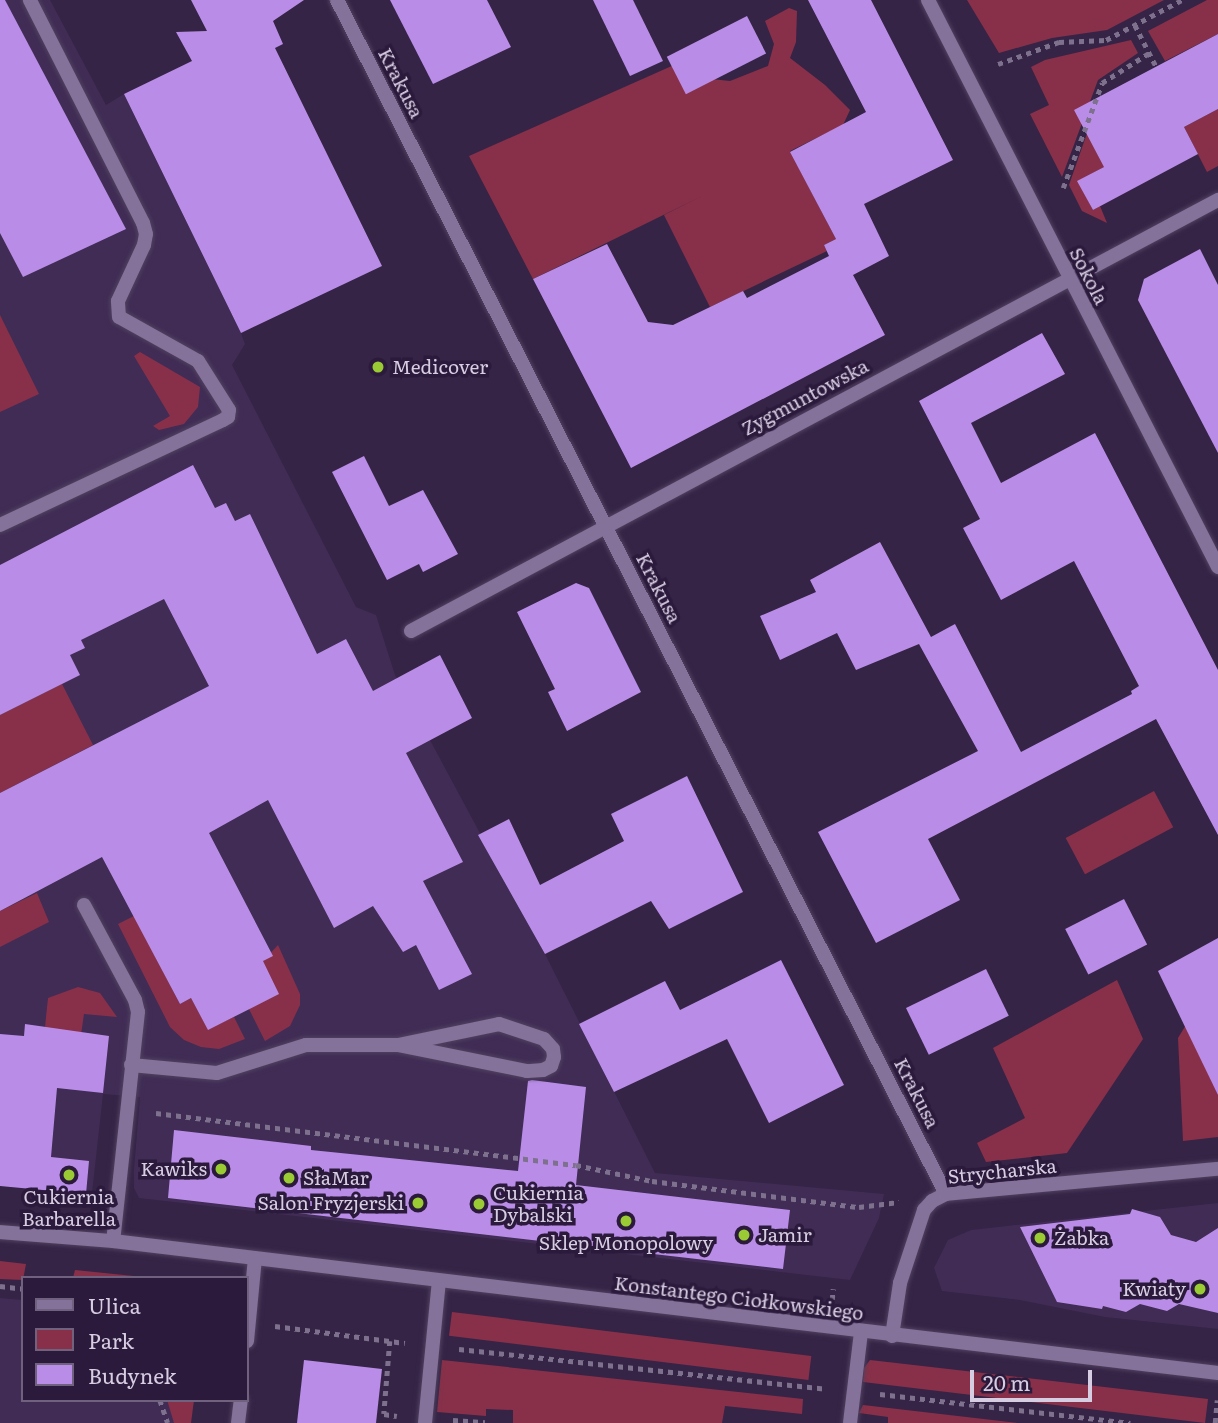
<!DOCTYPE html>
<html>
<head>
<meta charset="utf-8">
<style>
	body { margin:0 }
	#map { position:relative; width:1218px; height:1423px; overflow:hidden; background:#352446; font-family:Literata,serif }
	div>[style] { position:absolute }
	.built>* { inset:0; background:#402c55 }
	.green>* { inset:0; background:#883049; transform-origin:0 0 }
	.building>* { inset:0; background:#b98de7; transform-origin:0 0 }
	.path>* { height:4.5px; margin-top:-2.25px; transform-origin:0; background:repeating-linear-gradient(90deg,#7e718d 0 5px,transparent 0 10px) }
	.roads { filter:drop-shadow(0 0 2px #51415f) drop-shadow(0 0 2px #51415f) }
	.lane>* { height:14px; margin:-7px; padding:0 7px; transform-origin:7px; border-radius:7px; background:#85729a }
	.street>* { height:14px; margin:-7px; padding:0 7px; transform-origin:7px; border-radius:7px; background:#85729a }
	.dots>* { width:19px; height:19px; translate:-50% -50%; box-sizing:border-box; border:4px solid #2b1a3b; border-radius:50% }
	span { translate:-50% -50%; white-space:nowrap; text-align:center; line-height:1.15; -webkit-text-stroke:7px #2b1a3b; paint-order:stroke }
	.street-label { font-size:19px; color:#d7cde3 }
	.poi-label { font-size:19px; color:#d7cde3 }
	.left { translate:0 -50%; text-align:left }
	.right { translate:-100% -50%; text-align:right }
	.legend { position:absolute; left:21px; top:1276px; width:228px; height:126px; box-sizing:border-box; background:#2b1a3b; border:2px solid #70627e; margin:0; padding:9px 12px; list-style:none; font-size:21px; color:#d7cde3 }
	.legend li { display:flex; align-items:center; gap:14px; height:35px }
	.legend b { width:35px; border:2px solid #70627e }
	.scale { position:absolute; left:970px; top:1370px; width:122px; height:32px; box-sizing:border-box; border:4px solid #d7cde3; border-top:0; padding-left:9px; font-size:21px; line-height:24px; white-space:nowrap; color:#d7cde3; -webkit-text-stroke:5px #2b1a3b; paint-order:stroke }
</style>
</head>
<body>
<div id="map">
	<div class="built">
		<i style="clip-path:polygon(0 0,50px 0,106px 105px,124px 94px,241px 333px,245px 344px,232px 365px,356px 607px,376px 615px,395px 675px,545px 954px,655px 1173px,884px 1194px,879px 1218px,850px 1280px,139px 1198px,134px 1188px,134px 1169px,140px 1097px,103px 1094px,92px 1193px,0 1185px)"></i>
		<i style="clip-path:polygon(1218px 1203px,1218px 1329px,1105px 1317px,1020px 1300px,942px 1291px,934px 1268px,948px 1240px,971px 1230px)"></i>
		<i style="clip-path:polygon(0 1298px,23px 1300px,23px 1400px,167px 1400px,175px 1423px,0 1423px)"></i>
	</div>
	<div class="green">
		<i style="clip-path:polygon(967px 0,1164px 0,1107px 30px,1052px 38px,999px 53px)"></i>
		<i style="clip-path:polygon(1207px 0,1218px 0,1218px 34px,1165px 61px,1148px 31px)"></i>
		<i style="clip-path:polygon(789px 8px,797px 11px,796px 42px,790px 58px,825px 85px,850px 110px,843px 125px,790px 151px,836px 239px,824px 245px,827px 251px,710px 307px,664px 215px,702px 196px,533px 279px,469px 156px,683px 61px,702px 78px,730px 81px,768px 66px,774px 44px,765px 21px)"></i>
		<i style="clip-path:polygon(1131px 40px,1138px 53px,1098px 80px,1062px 177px,1030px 114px,1049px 105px,1031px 67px,1045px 60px)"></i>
		<i style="clip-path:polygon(1100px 96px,1115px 125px,1104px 167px,1078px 181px,1093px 210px,1100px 206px,1107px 223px,1082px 211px,1069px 185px)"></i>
		<i style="clip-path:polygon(1218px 109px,1218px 166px,1207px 172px,1184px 127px)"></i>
		<i style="clip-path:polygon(0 315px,39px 394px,0 412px)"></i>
		<i style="clip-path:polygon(140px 352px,200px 387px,198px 407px,184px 424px,159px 430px,153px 426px,170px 416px,134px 356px)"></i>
		<i style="clip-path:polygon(62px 684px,93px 745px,0 793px,0 715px)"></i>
		<i style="left:1154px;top:791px;width:41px;height:100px;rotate:62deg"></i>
		<i style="clip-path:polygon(37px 893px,49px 922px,0 947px,0 911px)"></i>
		<i style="clip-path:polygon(134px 916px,180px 1004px,191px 998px,208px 1029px,234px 1017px,245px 1039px,219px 1049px,201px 1047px,184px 1040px,170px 1027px,118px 924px)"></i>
		<i style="clip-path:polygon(278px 945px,300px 994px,300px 1005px,290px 1026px,265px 1041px,249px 1009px,263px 961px)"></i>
		<i style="clip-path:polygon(1117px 980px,1143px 1039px,1067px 1153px,986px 1162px,977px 1143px,1025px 1118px,993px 1048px)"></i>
		<i style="clip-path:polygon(78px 987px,100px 993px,117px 1017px,84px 1014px,80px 1042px,45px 1027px,48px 998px)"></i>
		<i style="clip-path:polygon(1192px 1015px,1218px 1095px,1218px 1137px,1183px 1141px,1178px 1038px)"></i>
		<i style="clip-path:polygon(0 1261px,26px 1264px,23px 1280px,0 1279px)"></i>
		<i style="clip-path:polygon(75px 1270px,153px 1278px,73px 1278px)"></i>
		<i style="left:452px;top:1312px;width:362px;height:24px;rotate:7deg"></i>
		<i style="clip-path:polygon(442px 1360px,803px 1399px,802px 1414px,725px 1406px,722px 1423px,513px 1423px,513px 1410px,486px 1409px,486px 1416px,437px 1412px)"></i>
		<i style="clip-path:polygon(870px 1360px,1208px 1399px,1205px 1423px,863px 1382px,864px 1368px)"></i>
		<i style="clip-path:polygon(167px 1400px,194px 1400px,191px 1423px,174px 1423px)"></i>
		<i style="clip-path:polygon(863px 1405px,1018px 1423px,888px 1423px,888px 1417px,859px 1413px)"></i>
	</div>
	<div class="building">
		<i style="clip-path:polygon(0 0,5px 0,126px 229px,23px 277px,0 233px)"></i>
		<i style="clip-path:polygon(191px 0,304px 0,273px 21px,283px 44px,275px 48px,382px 266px,241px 333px,124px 94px,192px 61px,176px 32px,207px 31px)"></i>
		<i style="clip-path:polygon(390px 0,487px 0,511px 47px,433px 84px)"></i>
		<i style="clip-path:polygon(593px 0,633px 0,663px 61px,630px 76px)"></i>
		<i style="clip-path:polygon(808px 0,871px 0,953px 160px,864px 204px,889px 256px,853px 275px,885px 335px,631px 468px,533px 279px,607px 244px,648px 322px,673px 325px,743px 291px,747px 298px,829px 256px,824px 245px,836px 239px,790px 152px,866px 112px)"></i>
		<i style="left:747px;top:16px;width:42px;height:90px;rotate:63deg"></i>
		<i style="clip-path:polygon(1218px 34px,1218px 109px,1184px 127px,1198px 154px,1093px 210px,1077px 181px,1104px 167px,1074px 110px)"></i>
		<i style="clip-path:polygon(1200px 249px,1218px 285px,1218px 453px,1138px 300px,1144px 279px)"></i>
		<i style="clip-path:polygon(1042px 333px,1065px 374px,971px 423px,1001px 483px,1095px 433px,1218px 670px,1218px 835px,1156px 719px,928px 839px,960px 900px,876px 943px,818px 832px,978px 751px,919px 644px,856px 670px,837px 633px,780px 660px,760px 616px,816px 592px,810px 580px,880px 542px,931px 637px,955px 624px,1021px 752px,1132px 694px,1131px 691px,1139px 686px,1074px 561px,1001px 600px,963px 528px,980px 519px,919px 401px)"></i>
		<i style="clip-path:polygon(364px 456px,389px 506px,423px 490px,458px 554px,423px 572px,419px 564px,387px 580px,332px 472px)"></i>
		<i style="clip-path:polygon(193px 465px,215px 508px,226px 503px,235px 521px,250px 514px,317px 654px,346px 639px,373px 691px,440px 655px,472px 718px,406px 753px,463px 862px,423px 881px,472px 974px,439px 990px,416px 945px,403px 952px,373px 906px,334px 928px,268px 800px,209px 833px,273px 956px,263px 961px,279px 994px,208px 1030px,191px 998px,180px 1004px,102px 857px,0 911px,0 793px,209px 686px,164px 599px,81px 640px,85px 648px,70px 655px,80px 675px,0 715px,0 565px)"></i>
		<i style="clip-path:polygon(576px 583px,589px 588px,641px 692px,567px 731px,548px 692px,555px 689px,517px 612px)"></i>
		<i style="clip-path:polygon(687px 776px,743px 892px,669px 929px,651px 901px,545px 954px,478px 835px,509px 819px,540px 885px,624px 841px,611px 814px)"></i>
		<i style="left:1124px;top:899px;width:51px;height:66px;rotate:63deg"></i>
		<i style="clip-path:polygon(1218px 938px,1218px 1095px,1158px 971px)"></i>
		<i style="clip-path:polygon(781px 960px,844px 1085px,769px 1123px,727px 1039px,614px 1092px,579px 1024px,665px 981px,680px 1010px)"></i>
		<i style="left:986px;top:969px;width:52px;height:89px;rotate:64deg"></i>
		<i style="clip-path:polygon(25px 1024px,109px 1036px,103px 1093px,57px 1088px,51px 1157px,89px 1161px,86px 1194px,0 1186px,0 1034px,24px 1036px)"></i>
		<i style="clip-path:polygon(532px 1080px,586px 1087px,576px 1185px,790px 1210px,783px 1269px,168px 1198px,174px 1130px,311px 1146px,311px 1150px,518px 1171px,528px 1081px)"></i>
		<i style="clip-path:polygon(1132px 1209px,1160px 1217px,1171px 1235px,1196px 1242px,1218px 1228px,1218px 1313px,1179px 1304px,1167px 1311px,1140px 1304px,1126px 1312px,1103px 1306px,1102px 1309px,1057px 1302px,1020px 1227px,1130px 1214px)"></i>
		<i style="clip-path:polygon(304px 1360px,382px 1369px,376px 1423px,297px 1423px)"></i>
	</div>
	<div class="path">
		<i style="left:1135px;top:25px;width:46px;rotate:62.9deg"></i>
		<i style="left:998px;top:64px;width:65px;rotate:-19.8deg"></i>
		<i style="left:1059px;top:42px;width:47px;rotate:-2.4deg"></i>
		<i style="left:1106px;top:40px;width:86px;rotate:-27.8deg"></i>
		<i style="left:1063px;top:188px;width:112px;rotate:-69.6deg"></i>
		<i style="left:1102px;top:83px;width:56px;rotate:-32.6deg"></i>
		<i style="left:156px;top:1113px;width:423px;rotate:7.1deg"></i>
		<i style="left:576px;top:1165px;width:78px;rotate:11.9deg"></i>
		<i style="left:652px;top:1181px;width:209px;rotate:7.2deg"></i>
		<i style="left:859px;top:1207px;width:40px;rotate:-7.1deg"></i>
		<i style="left:0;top:1286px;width:23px;rotate:7deg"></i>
		<i style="left:832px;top:1300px;width:11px;rotate:-85deg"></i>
		<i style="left:275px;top:1326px;width:131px;rotate:7.5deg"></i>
		<i style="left:390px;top:1341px;width:73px;rotate:94.7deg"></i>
		<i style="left:384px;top:1414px;width:13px;rotate:9deg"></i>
		<i style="left:459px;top:1349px;width:369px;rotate:6.2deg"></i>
		<i style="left:880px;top:1394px;width:252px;rotate:6.6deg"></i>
		<i style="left:160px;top:1400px;width:24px;rotate:71deg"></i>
		<i style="left:453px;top:1420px;width:32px;rotate:4deg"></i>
		<i style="left:1215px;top:1423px;width:23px;rotate:-85deg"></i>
	</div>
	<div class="roads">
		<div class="lane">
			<i style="left:0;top:525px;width:246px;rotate:-25.2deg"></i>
			<i style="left:223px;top:420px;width:6px;rotate:-31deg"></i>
			<i style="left:228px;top:417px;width:7px;rotate:-82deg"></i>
			<i style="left:229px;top:410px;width:58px;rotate:-122.3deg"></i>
			<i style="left:198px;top:361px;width:90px;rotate:-150.9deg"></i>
			<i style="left:119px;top:317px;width:16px;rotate:-94deg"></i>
			<i style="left:118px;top:301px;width:62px;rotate:-65.1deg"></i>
			<i style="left:144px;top:245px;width:11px;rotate:-80deg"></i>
			<i style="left:146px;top:234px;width:11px;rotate:-105deg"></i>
			<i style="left:143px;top:223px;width:250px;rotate:-116.9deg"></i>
			<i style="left:84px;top:905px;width:108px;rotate:61.8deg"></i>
			<i style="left:135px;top:1000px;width:12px;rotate:76deg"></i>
			<i style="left:138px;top:1012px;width:230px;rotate:96.2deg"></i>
			<i style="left:131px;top:1065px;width:86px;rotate:5.3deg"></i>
			<i style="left:217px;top:1073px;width:93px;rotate:-17.5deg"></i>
			<i style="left:306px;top:1045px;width:92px"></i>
			<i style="left:398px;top:1045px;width:103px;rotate:-11.7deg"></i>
			<i style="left:499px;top:1024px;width:47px;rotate:18.4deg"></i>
			<i style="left:544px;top:1039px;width:13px;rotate:48deg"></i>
			<i style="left:553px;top:1049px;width:8px;rotate:83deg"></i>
			<i style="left:554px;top:1057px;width:9px;rotate:108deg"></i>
			<i style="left:551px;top:1066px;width:9px;rotate:153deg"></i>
			<i style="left:543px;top:1070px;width:16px;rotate:176deg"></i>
			<i style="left:527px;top:1071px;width:132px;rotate:-168.6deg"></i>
			<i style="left:425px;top:1423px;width:143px;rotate:-84.4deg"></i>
			<i style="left:850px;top:1423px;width:92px;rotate:-83.1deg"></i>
		</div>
		<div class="street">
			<i style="left:337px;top:0;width:1340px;rotate:62.98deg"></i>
			<i style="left:928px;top:0;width:637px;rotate:62.91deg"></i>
			<i style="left:411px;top:631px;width:915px;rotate:-28.11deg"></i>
			<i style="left:0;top:1232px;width:113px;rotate:4.6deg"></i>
			<i style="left:113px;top:1241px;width:1113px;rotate:6.81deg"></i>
			<i style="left:892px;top:1336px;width:54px;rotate:-81.4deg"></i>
			<i style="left:900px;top:1283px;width:77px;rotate:-71.8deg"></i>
			<i style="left:924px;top:1210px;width:12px;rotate:-48deg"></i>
			<i style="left:932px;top:1201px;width:16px;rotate:-27deg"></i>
			<i style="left:946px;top:1194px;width:273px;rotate:-5.3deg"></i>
			<i style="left:247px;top:1341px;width:83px;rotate:-84.5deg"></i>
			<i style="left:238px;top:1423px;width:23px;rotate:-83deg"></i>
		</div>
	</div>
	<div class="dots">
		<i style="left:378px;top:367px;background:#9acb34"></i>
		<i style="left:221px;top:1169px;background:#9acb34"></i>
		<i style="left:69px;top:1175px;background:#9acb34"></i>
		<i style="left:289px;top:1178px;background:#9acb34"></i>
		<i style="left:418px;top:1203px;background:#9acb34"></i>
		<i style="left:479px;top:1204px;background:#9acb34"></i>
		<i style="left:626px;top:1221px;background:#9acb34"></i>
		<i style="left:744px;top:1235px;background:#9acb34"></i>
		<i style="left:1040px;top:1238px;background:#9acb34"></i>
		<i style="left:1200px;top:1289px;background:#9acb34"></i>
	</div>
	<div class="street-label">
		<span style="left:401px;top:83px;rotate:63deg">Krakusa</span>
		<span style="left:1089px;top:276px;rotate:63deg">Sokola</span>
		<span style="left:805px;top:397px;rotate:-28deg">Zygmuntowska</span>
		<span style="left:659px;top:588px;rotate:63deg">Krakusa</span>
		<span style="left:917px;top:1093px;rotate:63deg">Krakusa</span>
		<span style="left:1002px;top:1171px;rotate:-6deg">Strycharska</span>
		<span style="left:739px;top:1298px;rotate:7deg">Konstantego Ciołkowskiego</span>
	</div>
	<div class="poi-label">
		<span class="left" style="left:392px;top:367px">Medicover</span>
		<span class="right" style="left:207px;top:1169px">Kawiks</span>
		<span class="left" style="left:303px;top:1178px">SłaMar</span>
		<span class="left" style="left:493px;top:1204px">Cukiernia<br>Dybalski</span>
		<span style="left:69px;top:1208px">Cukiernia<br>Barbarella</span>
		<span class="right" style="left:404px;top:1203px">Salon Fryzjerski</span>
		<span class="left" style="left:758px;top:1235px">Jamir</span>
		<span class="left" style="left:1054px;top:1238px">Żabka</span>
		<span style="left:626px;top:1243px">Sklep Monopolowy</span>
		<span class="right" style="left:1186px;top:1289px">Kwiaty</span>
	</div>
	<ul class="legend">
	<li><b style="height:9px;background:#85729a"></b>Ulica</li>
	<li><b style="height:19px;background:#883049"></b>Park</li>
	<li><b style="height:19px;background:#b98de7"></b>Budynek</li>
	</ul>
	<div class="scale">20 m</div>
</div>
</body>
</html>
